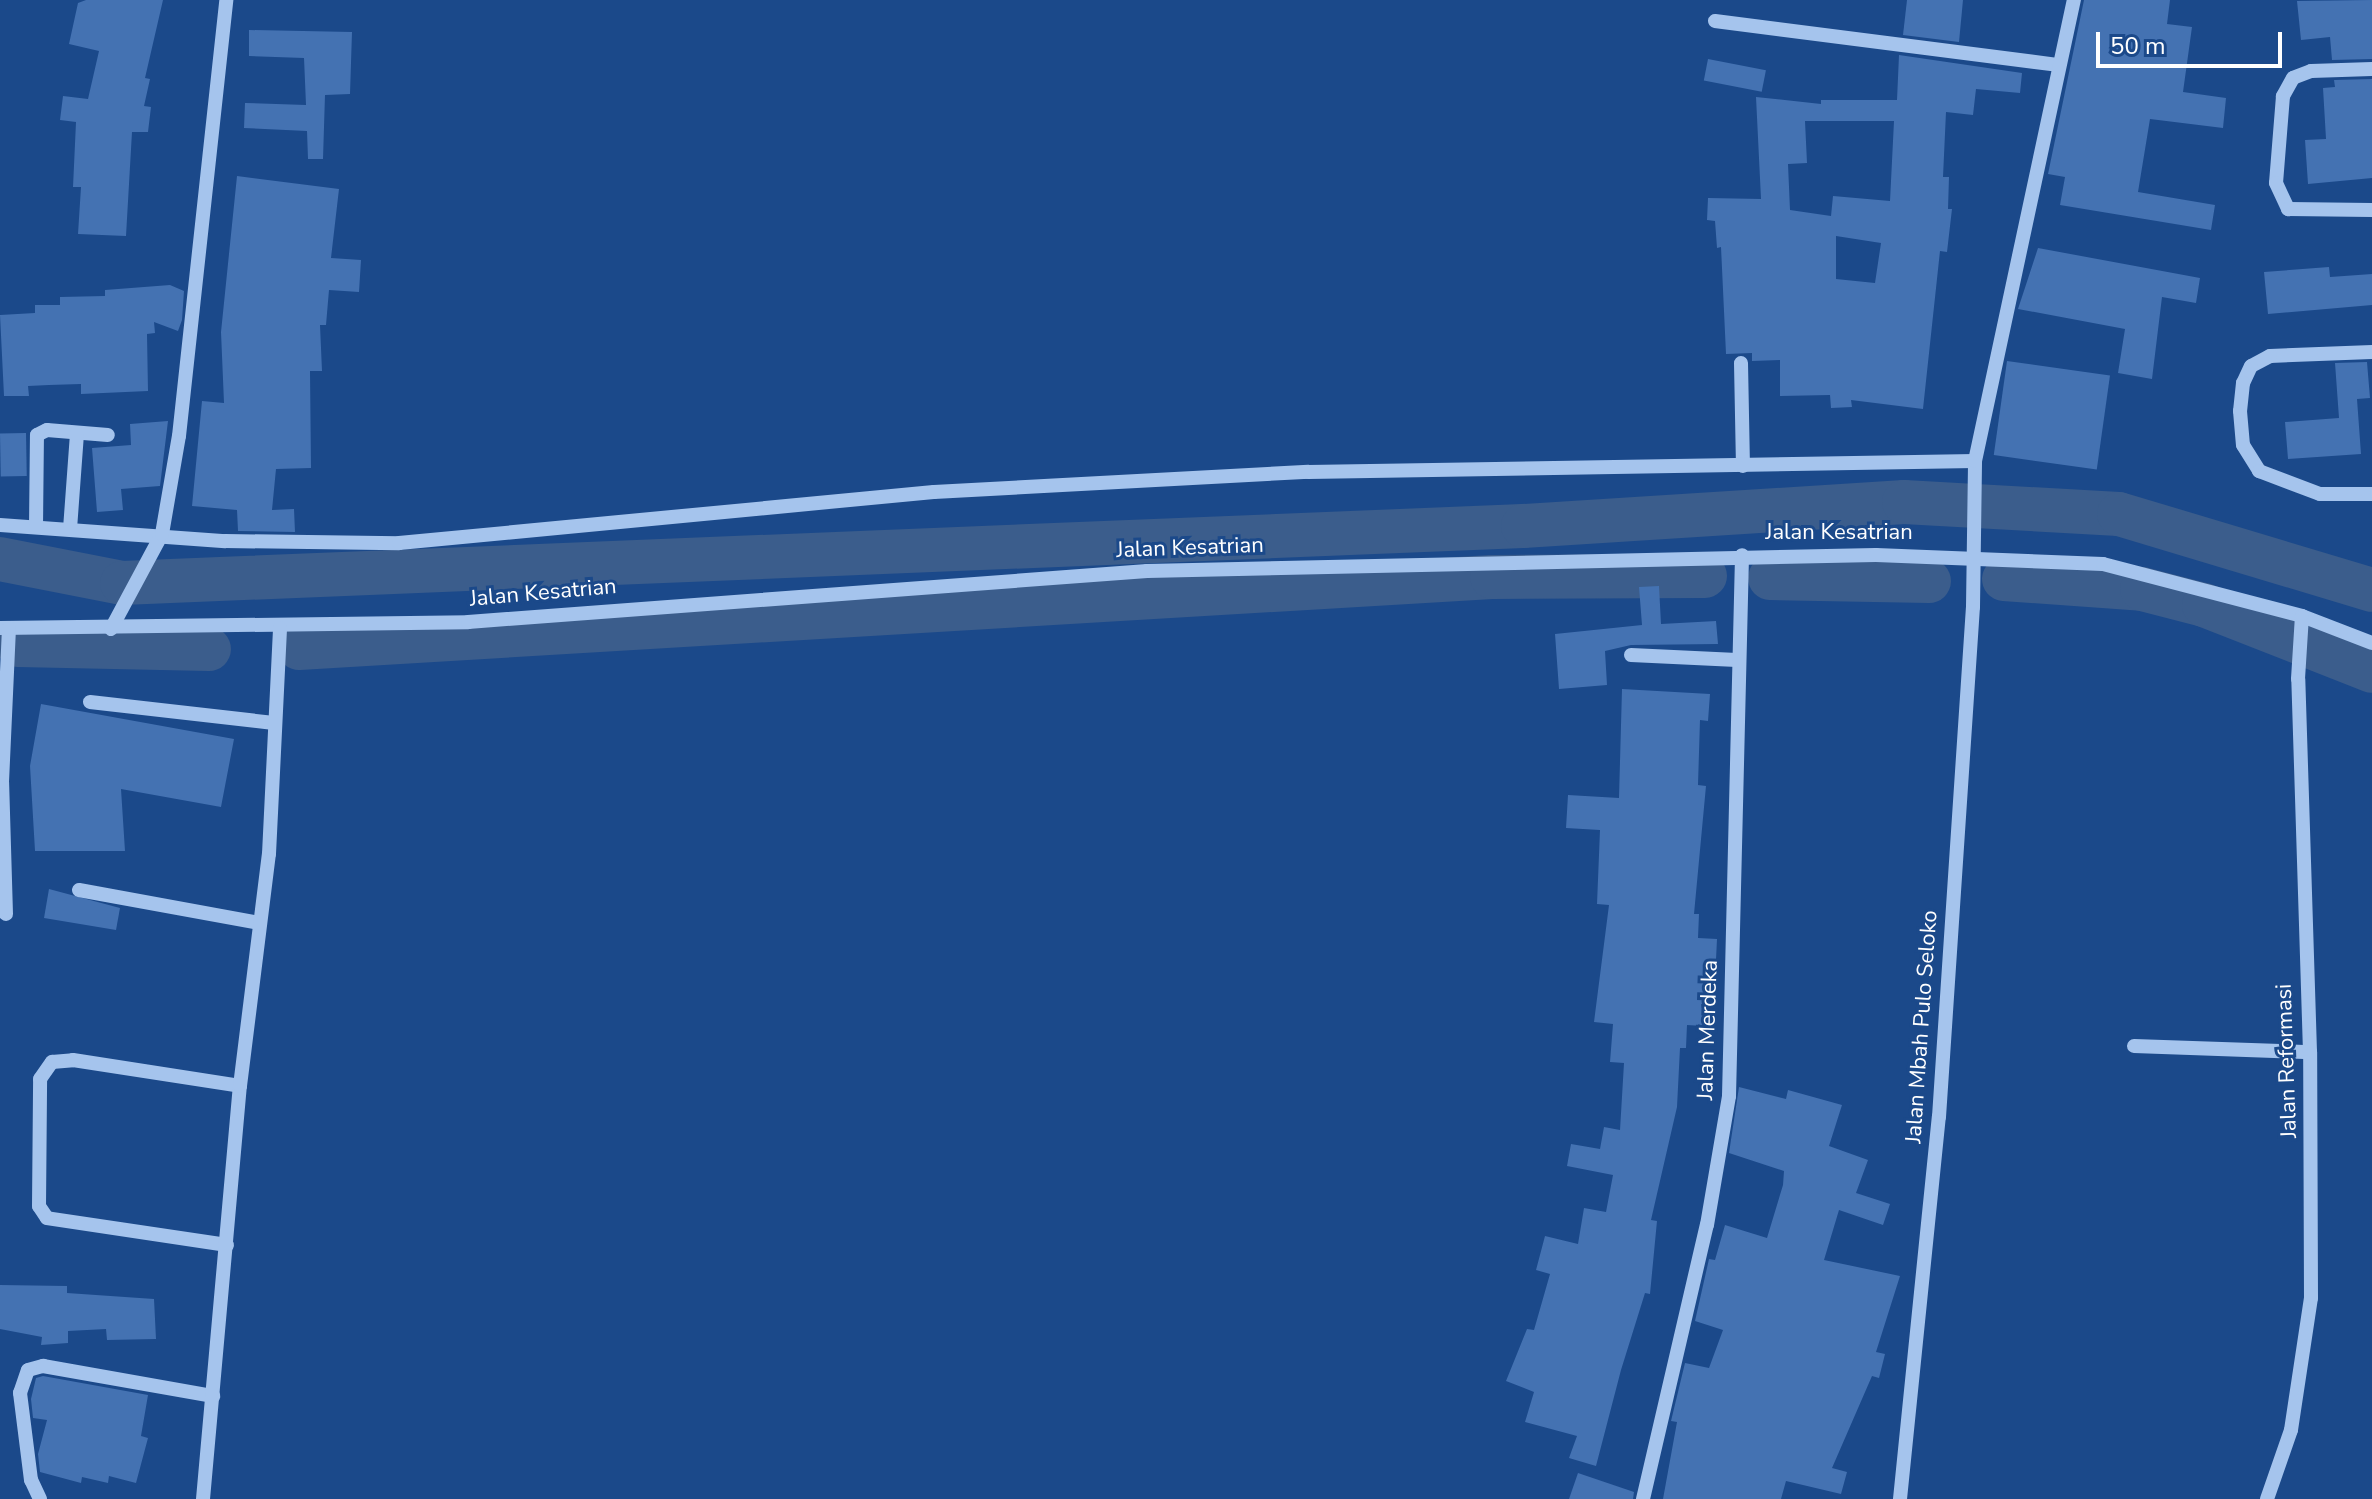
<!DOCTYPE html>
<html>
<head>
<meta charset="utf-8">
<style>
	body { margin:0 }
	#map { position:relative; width:2372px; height:1499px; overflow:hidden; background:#1b498a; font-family:"Nunito Sans",sans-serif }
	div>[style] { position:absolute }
	.river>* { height:44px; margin:-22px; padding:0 22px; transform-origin:22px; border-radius:22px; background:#3b5d8c }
	.building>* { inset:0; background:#4472b2; transform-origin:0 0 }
	.minor>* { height:14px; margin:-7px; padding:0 7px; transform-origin:7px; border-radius:7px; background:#a5c4ed }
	span { translate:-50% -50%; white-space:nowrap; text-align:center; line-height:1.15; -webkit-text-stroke:6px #1b498a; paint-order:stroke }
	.street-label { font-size:22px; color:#fff }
	.scale { position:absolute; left:2096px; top:32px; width:186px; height:36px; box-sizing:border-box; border:4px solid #fff; border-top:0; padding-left:10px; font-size:24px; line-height:28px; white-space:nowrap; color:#fff; -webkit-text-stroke:6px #1b498a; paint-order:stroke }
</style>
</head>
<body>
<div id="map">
	<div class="river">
		<i style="left:0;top:559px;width:124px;rotate:11.1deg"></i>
		<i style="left:122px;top:583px;width:1402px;rotate:-2.33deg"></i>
		<i style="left:1523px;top:526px;width:382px;rotate:-3.6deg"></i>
		<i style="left:1904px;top:502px;width:215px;rotate:3.2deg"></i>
		<i style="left:2119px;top:514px;width:264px;rotate:16.7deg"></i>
		<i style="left:1770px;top:578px;width:159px;rotate:1.1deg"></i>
		<i style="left:2004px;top:579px;width:138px;rotate:4.1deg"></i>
		<i style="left:2142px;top:589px;width:64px;rotate:14.5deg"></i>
		<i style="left:2204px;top:605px;width:180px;rotate:21.4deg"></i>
		<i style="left:18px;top:645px;width:191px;rotate:1.2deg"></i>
		<i style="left:299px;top:648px;width:1195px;rotate:-3.41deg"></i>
		<i style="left:1492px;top:577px;width:213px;rotate:-0.3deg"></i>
	</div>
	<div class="building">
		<i style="clip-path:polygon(86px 0,163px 0,145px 78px,150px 79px,144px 106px,151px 107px,148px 132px,132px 132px,126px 236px,78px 234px,81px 187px,73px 187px,76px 122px,60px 120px,63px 96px,88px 99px,99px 51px,69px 44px,78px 3px)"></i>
		<i style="clip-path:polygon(1907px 0,1963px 0,1959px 42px,1903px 35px)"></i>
		<i style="clip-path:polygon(2084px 0,2170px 0,2167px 24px,2192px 27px,2183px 92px,2226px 98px,2223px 128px,2150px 119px,2138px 192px,2215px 205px,2211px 230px,2060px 205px,2065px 177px,2048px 174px)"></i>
		<i style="clip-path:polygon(2372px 0,2372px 59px,2332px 60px,2330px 37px,2301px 40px,2297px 1px)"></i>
		<i style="clip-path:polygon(249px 30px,352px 32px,350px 94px,325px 95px,323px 159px,308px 159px,307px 131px,244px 128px,245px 103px,306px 105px,304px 58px,249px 56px)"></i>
		<i style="clip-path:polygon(evenodd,1899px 55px,2022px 73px,2020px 93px,1976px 89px,1973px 115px,1946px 112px,1943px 177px,1949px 177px,1948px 209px,1952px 209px,1947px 252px,1940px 251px,1923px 409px,1851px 400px,1852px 407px,1831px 408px,1830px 395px,1780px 396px,1780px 360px,1752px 361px,1752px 353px,1726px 354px,1721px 247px,1717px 248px,1715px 221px,1707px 220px,1708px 198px,1761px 199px,1756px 97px,1821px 104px,1821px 100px,1897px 100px,1899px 55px,1805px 121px,1894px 121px,1890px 201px,1833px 196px,1831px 216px,1790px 210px,1788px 164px,1807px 163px,1805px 121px,1899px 55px,1836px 236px,1881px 243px,1875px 283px,1836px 279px,1836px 236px)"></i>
		<i style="left:1708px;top:59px;width:59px;height:22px;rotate:11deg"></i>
		<i style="clip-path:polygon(2372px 79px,2372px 178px,2308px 184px,2305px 140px,2326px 139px,2323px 88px,2335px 87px,2334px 80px)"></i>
		<i style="clip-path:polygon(237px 176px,339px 189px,331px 258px,361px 260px,359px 292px,329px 290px,326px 325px,320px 325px,322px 371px,310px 371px,311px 468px,276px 469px,272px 510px,294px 509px,295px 532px,238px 531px,237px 510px,192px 506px,202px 401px,224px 403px,221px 332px)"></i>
		<i style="clip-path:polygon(2038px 248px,2200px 278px,2196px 303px,2162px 297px,2152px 379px,2118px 373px,2125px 329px,2018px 309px)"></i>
		<i style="clip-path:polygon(2329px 267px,2330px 277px,2372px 274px,2372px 305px,2268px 314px,2264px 272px)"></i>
		<i style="clip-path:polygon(170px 285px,184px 291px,182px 320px,178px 331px,154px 322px,155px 333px,147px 334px,148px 391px,81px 394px,81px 384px,49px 385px,28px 386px,29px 396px,4px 396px,0 315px,35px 313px,35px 305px,60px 305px,60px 297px,105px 296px,105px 290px)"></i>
		<i style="left:2007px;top:361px;width:104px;height:95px;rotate:8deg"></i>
		<i style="clip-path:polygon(2367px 362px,2370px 398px,2357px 399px,2361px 454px,2288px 459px,2285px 422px,2339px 418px,2335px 363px)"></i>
		<i style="clip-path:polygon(168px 421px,160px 486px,121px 489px,123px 510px,97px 512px,92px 448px,131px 445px,130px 424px)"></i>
		<i style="left:26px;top:433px;width:43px;height:26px;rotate:89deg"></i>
		<i style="clip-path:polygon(1659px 586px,1661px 624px,1716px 621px,1718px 644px,1631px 645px,1605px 651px,1607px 685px,1559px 689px,1555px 634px,1642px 625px,1639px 587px)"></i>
		<i style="clip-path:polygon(1622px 689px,1710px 694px,1708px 721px,1700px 720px,1698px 785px,1706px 786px,1694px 914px,1699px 914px,1698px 938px,1717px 939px,1716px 960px,1709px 959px,1703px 1026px,1687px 1025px,1686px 1048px,1680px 1048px,1677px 1107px,1651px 1220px,1657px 1221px,1650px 1294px,1645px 1293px,1621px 1370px,1596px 1466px,1569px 1458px,1577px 1436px,1525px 1422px,1534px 1392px,1506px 1381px,1527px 1329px,1534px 1330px,1550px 1274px,1536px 1270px,1545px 1236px,1578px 1244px,1584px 1208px,1606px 1212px,1613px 1175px,1567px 1166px,1571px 1144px,1600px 1149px,1604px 1127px,1620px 1130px,1624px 1063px,1610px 1062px,1613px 1024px,1594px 1022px,1609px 905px,1597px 904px,1600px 830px,1566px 828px,1568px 795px,1619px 798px)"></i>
		<i style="clip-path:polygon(41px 704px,234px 739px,221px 807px,121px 789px,125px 851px,35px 851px,30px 766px)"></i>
		<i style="clip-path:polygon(49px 889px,120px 908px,116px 930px,44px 918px)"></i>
		<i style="clip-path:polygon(1739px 1087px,1786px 1099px,1788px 1090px,1842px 1105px,1829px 1146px,1868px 1160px,1856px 1193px,1890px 1204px,1883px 1225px,1839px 1210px,1824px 1260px,1900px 1276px,1876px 1352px,1885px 1354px,1879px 1378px,1872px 1376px,1832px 1468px,1847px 1472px,1841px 1494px,1786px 1481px,1781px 1499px,1663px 1499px,1677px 1422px,1671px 1421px,1685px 1363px,1709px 1368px,1723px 1330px,1695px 1321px,1709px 1259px,1715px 1260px,1725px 1225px,1767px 1238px,1783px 1185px,1784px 1171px,1729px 1153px)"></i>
		<i style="clip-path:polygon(0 1285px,67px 1286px,67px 1293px,154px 1299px,156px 1339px,107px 1340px,106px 1329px,68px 1331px,68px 1343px,41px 1345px,42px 1337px,0 1329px)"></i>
		<i style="clip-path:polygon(43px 1376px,148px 1395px,141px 1436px,148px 1438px,136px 1483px,109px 1476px,108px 1483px,82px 1477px,81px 1483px,40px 1472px,38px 1454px,47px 1420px,33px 1418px,31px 1399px,36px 1378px)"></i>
		<i style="clip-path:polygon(1578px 1473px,1634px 1492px,1633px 1499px,1569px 1499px)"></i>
	</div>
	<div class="minor">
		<i style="left:1715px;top:21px;width:347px;rotate:7.3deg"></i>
		<i style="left:2372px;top:69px;width:61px;rotate:178.1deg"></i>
		<i style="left:2311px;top:71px;width:19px;rotate:159deg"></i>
		<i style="left:2293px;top:78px;width:21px;rotate:119deg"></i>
		<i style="left:2283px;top:96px;width:87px;rotate:94.6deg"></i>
		<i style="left:2276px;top:183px;width:29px;rotate:65deg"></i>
		<i style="left:2288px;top:209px;width:84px;rotate:0.7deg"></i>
		<i style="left:2372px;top:352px;width:102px;rotate:177.8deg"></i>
		<i style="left:2270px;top:356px;width:21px;rotate:152deg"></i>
		<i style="left:2251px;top:366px;width:19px;rotate:115deg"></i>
		<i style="left:2243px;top:383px;width:28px;rotate:96deg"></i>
		<i style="left:2240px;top:411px;width:34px;rotate:85deg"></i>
		<i style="left:2243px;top:445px;width:31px;rotate:58deg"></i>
		<i style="left:2259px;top:471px;width:65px;rotate:20.7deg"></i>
		<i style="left:2320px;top:494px;width:52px"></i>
		<i style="left:1741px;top:363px;width:103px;rotate:88.9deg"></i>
		<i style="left:0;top:525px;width:226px;rotate:4.1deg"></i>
		<i style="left:225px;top:541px;width:174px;rotate:0.7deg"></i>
		<i style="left:399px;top:543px;width:537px;rotate:-5.45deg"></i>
		<i style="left:934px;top:492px;width:375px;rotate:-3.1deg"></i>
		<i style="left:1308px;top:472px;width:667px;rotate:-0.94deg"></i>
		<i style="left:36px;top:527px;width:92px;rotate:-89.4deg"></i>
		<i style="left:37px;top:435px;width:11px;rotate:-27deg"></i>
		<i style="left:47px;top:430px;width:61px;rotate:4.7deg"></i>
		<i style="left:70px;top:529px;width:96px;rotate:-85.8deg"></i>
		<i style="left:0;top:628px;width:468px;rotate:-0.7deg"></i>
		<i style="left:468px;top:622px;width:681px;rotate:-4.3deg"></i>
		<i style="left:1147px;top:571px;width:729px;rotate:-1.26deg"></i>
		<i style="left:1876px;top:555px;width:227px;rotate:2.3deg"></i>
		<i style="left:2103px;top:564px;width:206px;rotate:14.6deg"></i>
		<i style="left:2302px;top:616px;width:75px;rotate:21.1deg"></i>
		<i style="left:111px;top:629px;width:108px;rotate:-61.8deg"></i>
		<i style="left:162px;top:534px;width:99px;rotate:-80.2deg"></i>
		<i style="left:179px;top:436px;width:439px;rotate:-83.8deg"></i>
		<i style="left:1631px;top:655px;width:106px;rotate:2.7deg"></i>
		<i style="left:90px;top:702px;width:185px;rotate:6.5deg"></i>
		<i style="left:79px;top:890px;width:182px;rotate:10.4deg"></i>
		<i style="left:6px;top:914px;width:132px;rotate:-91.7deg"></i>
		<i style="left:2px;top:782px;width:154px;rotate:-87.4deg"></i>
		<i style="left:2134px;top:1046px;width:176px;rotate:2deg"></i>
		<i style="left:227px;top:1245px;width:182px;rotate:-171.5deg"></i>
		<i style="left:47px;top:1218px;width:14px;rotate:-124deg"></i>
		<i style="left:39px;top:1206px;width:127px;rotate:-89.5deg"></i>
		<i style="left:40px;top:1079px;width:21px;rotate:-55deg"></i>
		<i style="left:52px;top:1062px;width:21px;rotate:-5deg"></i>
		<i style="left:73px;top:1060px;width:169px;rotate:8.8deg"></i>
		<i style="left:40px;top:1499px;width:21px;rotate:-115deg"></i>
		<i style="left:31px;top:1480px;width:88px;rotate:-97.2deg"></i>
		<i style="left:20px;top:1393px;width:24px;rotate:-71deg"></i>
		<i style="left:28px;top:1370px;width:16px;rotate:-15deg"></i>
		<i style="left:43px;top:1366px;width:173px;rotate:10deg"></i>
		<i style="left:203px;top:1499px;width:415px;rotate:-84.9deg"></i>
		<i style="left:240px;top:1086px;width:234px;rotate:-82.9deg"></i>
		<i style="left:269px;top:854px;width:226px;rotate:-87.2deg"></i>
		<i style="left:1643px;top:1499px;width:281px;rotate:-76.9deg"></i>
		<i style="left:1707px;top:1225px;width:131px;rotate:-80.3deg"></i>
		<i style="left:1729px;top:1096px;width:541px;rotate:-88.62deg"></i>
		<i style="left:1900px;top:1499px;width:384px;rotate:-84.2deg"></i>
		<i style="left:1939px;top:1117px;width:511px;rotate:-86.19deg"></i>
		<i style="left:1973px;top:607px;width:146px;rotate:-89.2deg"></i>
		<i style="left:1975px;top:461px;width:472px;rotate:-77.9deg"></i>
		<i style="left:2267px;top:1499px;width:73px;rotate:-70.8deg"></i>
		<i style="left:2291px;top:1430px;width:134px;rotate:-81.4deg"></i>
		<i style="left:2311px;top:1298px;width:246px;rotate:-90.2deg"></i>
		<i style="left:2310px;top:1052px;width:373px;rotate:-91.8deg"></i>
		<i style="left:2298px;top:679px;width:63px;rotate:-86.4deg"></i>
	</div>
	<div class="street-label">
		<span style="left:1839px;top:533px">Jalan Kesatrian</span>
		<span style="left:1190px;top:548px;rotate:-2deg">Jalan Kesatrian</span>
		<span style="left:543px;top:593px;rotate:-5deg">Jalan Kesatrian</span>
		<span style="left:1922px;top:1027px;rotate:-86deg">Jalan Mbah Pulo Seloko</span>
		<span style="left:1708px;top:1030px;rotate:-88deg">Jalan Merdeka</span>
		<span style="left:2287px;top:1061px;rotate:-92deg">Jalan Reformasi</span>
	</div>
	<div class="scale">50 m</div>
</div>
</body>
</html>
